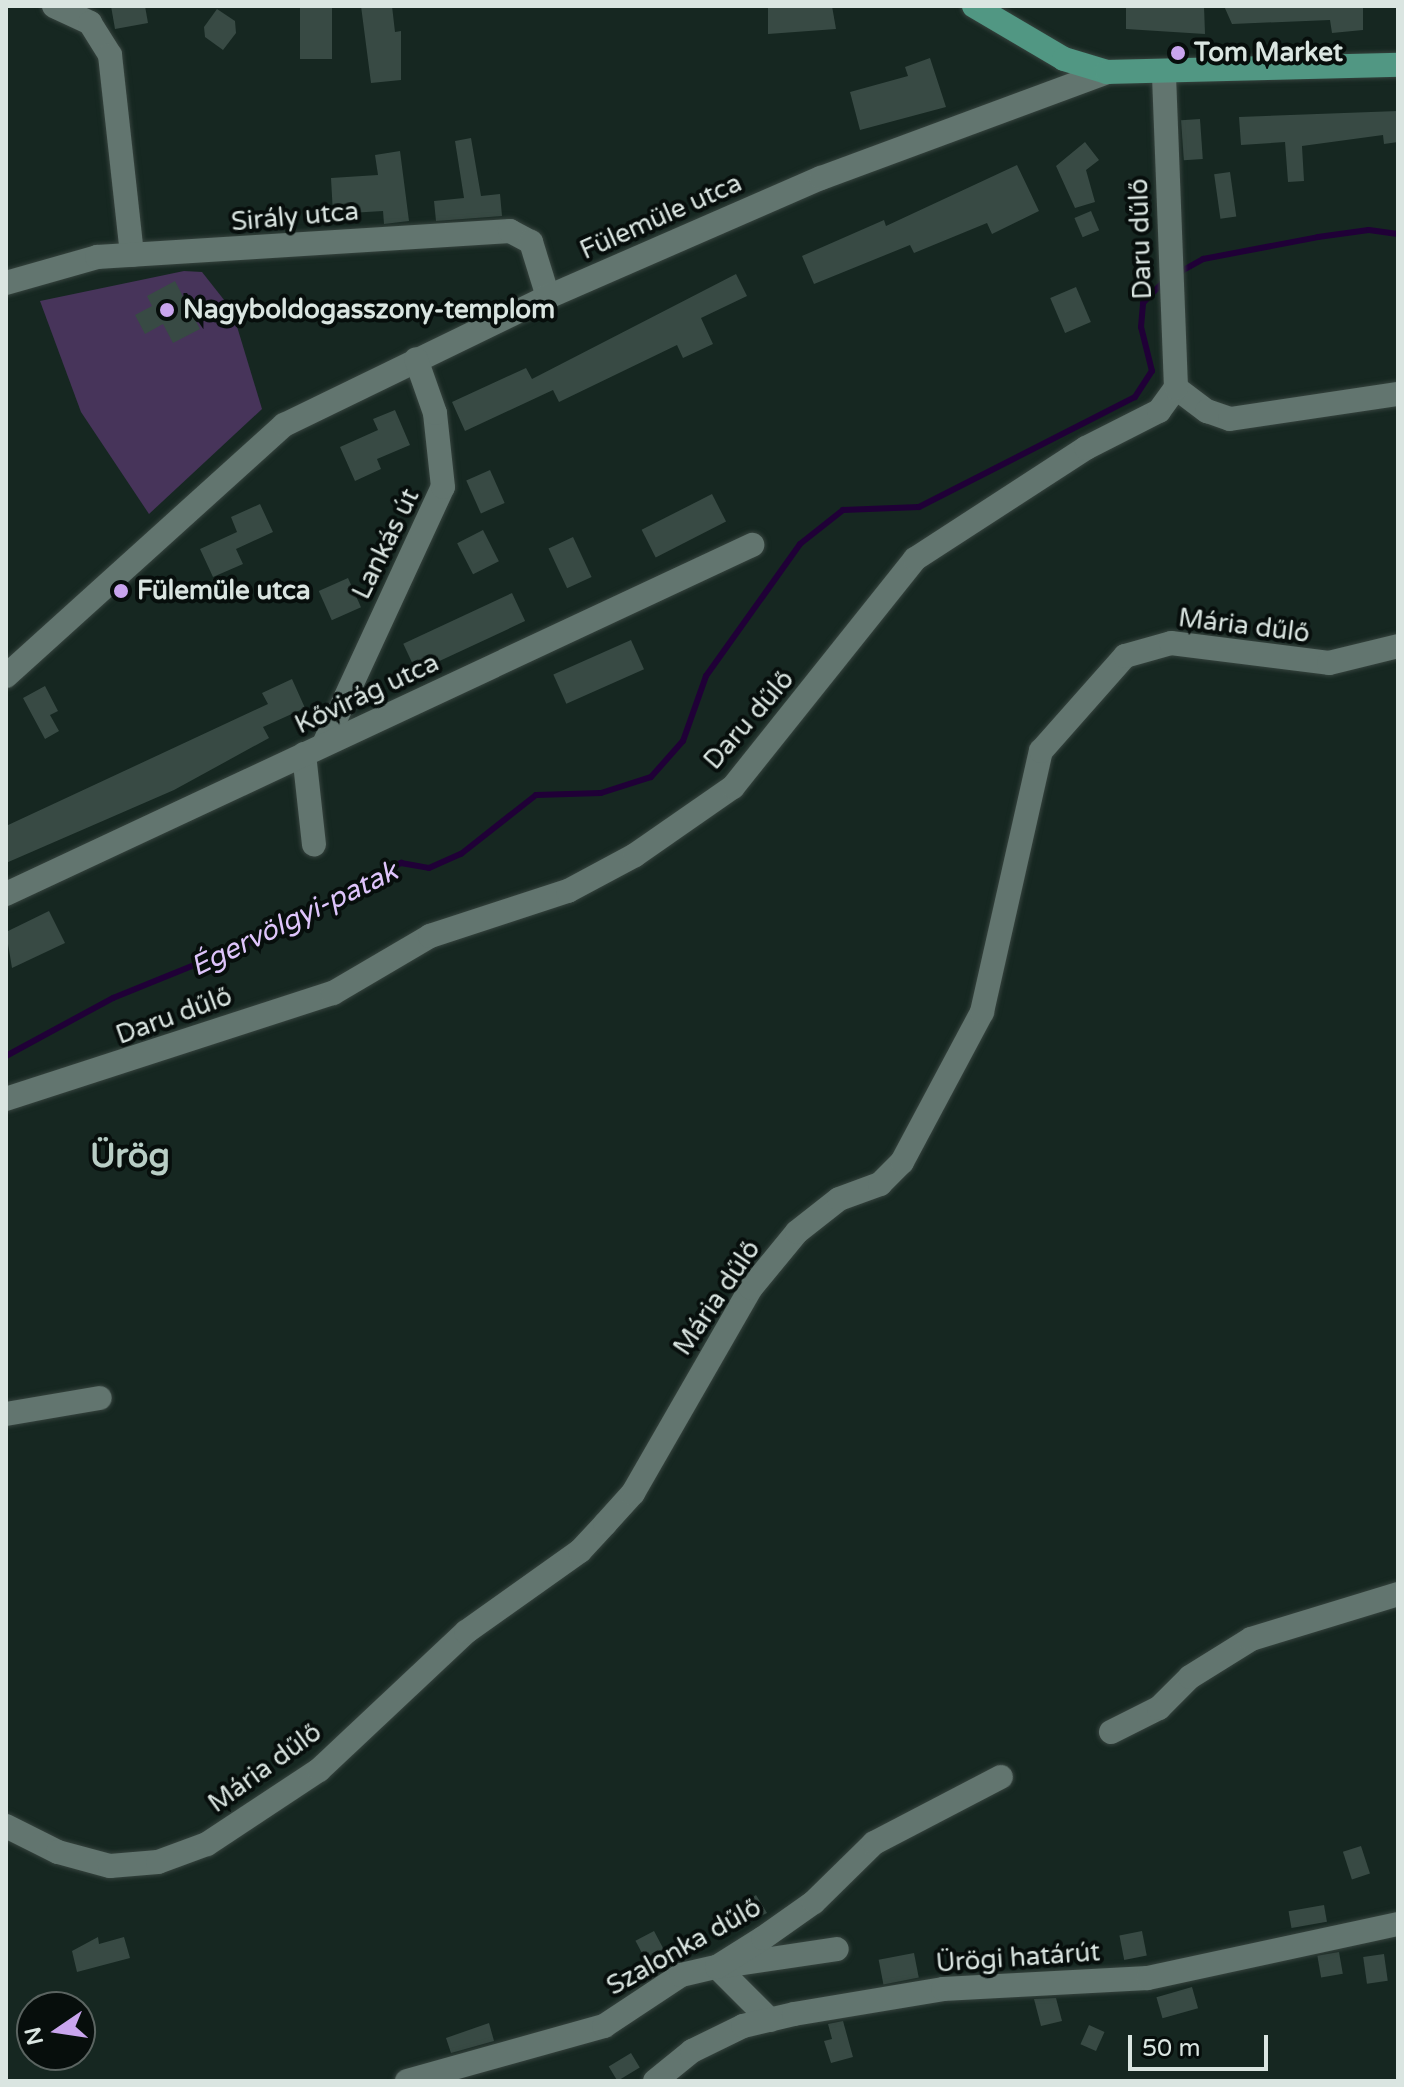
<!DOCTYPE html>
<html>
<head>
<meta charset="utf-8">
<style>
	body { margin:0 }
	#map { position:relative; width:1404px; height:2087px; overflow:hidden; background:#162721; font-family:"Varela Round",sans-serif }
	div>[style] { position:absolute }
	.green>* { inset:0; background:#47345a }
	.stream>* { height:6px; margin:-3px; padding:0 3px; transform-origin:3px; border-radius:3px; background:#200037 }
	.building>* { inset:0; background:#384a44; transform-origin:0 0 }
	.roads { filter:drop-shadow(0 0 2px #36433e) drop-shadow(0 0 2px #36433e) }
	.minor>* { height:24px; margin:-12px; padding:0 12px; transform-origin:12px; border-radius:12px; background:#62756f }
	.major>* { height:24px; margin:-12px; padding:0 12px; transform-origin:12px; border-radius:12px; background:#519783 }
	.dots>* { width:22px; height:22px; translate:-50% -50%; box-sizing:border-box; border:4px solid #070e0c; border-radius:50% }
	span { translate:-50% -50%; white-space:nowrap; text-align:center; line-height:1.15; -webkit-text-stroke:8px #070e0c; paint-order:stroke }
	.poi-label { font-size:26px; color:#dae5e1; font-weight:700 }
	.left { translate:0 -50%; text-align:left }
	.street-label { font-size:26px; color:#dae5e1 }
	.water-label { font-size:28px; color:#dec4fb; font-style:italic }
	.district-label { font-size:34px; color:#b8cdc5; font-weight:700 }
	.frame { position:absolute; inset:0; border:8px solid #dae5e1; pointer-events:none }
	.north { position:absolute; left:16px; top:1991px; width:80px; height:80px; box-sizing:border-box; background:#070e0c; border:2px solid #5b6461; border-radius:50%; rotate:257deg; font-size:22px; font-weight:700; line-height:32px; text-align:center; color:#dae5e1 }
	.north::after { content:''; display:block; margin:auto; width:28px; height:36px; background:#c9a5ee; clip-path:polygon(50% 0,100% 100%,50% 72%,0 100%) }
	.scale { position:absolute; left:1128px; top:2035px; width:140px; height:36px; box-sizing:border-box; border:4px solid #dae5e1; border-top:0; padding-left:10px; font-size:24px; line-height:28px; white-space:nowrap; color:#dae5e1; -webkit-text-stroke:6px #070e0c; paint-order:stroke }
</style>
</head>
<body>
<div id="map">
	<div class="green">
		<i style="clip-path:polygon(184px 271px,202px 272px,232px 310px,262px 409px,149px 514px,81px 412px,40px 301px)"></i>
	</div>
	<div class="stream">
		<i style="left:1178px;top:273px;width:29px;rotate:-29deg"></i>
		<i style="left:1203px;top:259px;width:117px;rotate:-10.8deg"></i>
		<i style="left:1318px;top:237px;width:51px;rotate:-7.8deg"></i>
		<i style="left:1369px;top:230px;width:29px;rotate:8deg"></i>
		<i style="left:6px;top:1056px;width:122px;rotate:-28.5deg"></i>
		<i style="left:113px;top:998px;width:194px;rotate:-22.1deg"></i>
		<i style="left:293px;top:925px;width:125px;rotate:-29.9deg"></i>
		<i style="left:401px;top:863px;width:28px;rotate:10deg"></i>
		<i style="left:429px;top:868px;width:35px;rotate:-24deg"></i>
		<i style="left:461px;top:854px;width:95px;rotate:-38.2deg"></i>
		<i style="left:536px;top:795px;width:65px;rotate:-1.8deg"></i>
		<i style="left:601px;top:793px;width:52px;rotate:-17.7deg"></i>
		<i style="left:651px;top:777px;width:48px;rotate:-48.4deg"></i>
		<i style="left:683px;top:741px;width:69px;rotate:-70.5deg"></i>
		<i style="left:706px;top:676px;width:162px;rotate:-54.5deg"></i>
		<i style="left:800px;top:544px;width:55px;rotate:-38.3deg"></i>
		<i style="left:843px;top:510px;width:76px;rotate:-2.3deg"></i>
		<i style="left:919px;top:507px;width:242px;rotate:-27deg"></i>
		<i style="left:1135px;top:397px;width:31px;rotate:-57deg"></i>
		<i style="left:1152px;top:371px;width:45px;rotate:-104deg"></i>
		<i style="left:1141px;top:327px;width:24px;rotate:-85deg"></i>
		<i style="left:1143px;top:303px;width:32px;rotate:-46deg"></i>
	</div>
	<div class="building">
		<i style="clip-path:polygon(111px 6px,145px 6px,148px 23px,115px 29px)"></i>
		<i style="left:300px;top:6px;width:32px;height:53px"></i>
		<i style="clip-path:polygon(361px 6px,392px 6px,395px 32px,401px 31px,401px 80px,371px 83px)"></i>
		<i style="clip-path:polygon(768px 6px,832px 6px,836px 29px,768px 34px)"></i>
		<i style="clip-path:polygon(1126px 6px,1204px 6px,1205px 34px,1126px 29px)"></i>
		<i style="clip-path:polygon(1224px 6px,1363px 6px,1363px 30px,1332px 33px,1330px 20px,1232px 24px)"></i>
		<i style="clip-path:polygon(217px 9px,235px 21px,236px 33px,223px 50px,205px 37px,204px 27px)"></i>
		<i style="clip-path:polygon(930px 58px,946px 107px,860px 130px,850px 92px,908px 76px,905px 67px)"></i>
		<i style="clip-path:polygon(1398px 111px,1398px 142px,1384px 144px,1383px 135px,1302px 146px,1304px 181px,1288px 182px,1285px 142px,1241px 145px,1239px 117px)"></i>
		<i style="left:1200px;top:119px;width:40px;height:19px;rotate:86deg"></i>
		<i style="clip-path:polygon(471px 138px,481px 196px,500px 194px,502px 216px,436px 221px,434px 201px,464px 198px,455px 141px)"></i>
		<i style="clip-path:polygon(1085px 142px,1099px 160px,1086px 170px,1095px 202px,1075px 208px,1056px 166px)"></i>
		<i style="clip-path:polygon(400px 151px,409px 221px,384px 224px,383px 211px,333px 214px,331px 178px,378px 175px,375px 155px)"></i>
		<i style="clip-path:polygon(1017px 165px,1039px 211px,992px 234px,987px 223px,914px 253px,910px 245px,814px 284px,802px 256px,884px 220px,886px 226px)"></i>
		<i style="left:1230px;top:172px;width:45px;height:16px;rotate:82deg"></i>
		<i style="left:1091px;top:211px;width:21px;height:18px;rotate:67deg"></i>
		<i style="clip-path:polygon(736px 274px,747px 296px,701px 318px,713px 344px,683px 358px,677px 345px,559px 402px,553px 390px,465px 431px,452px 402px,526px 368px,532px 379px)"></i>
		<i style="clip-path:polygon(175px 281px,200px 329px,173px 343px,163px 324px,145px 334px,135px 315px,152px 306px,147px 296px)"></i>
		<i style="left:1076px;top:287px;width:38px;height:28px;rotate:67deg"></i>
		<i style="clip-path:polygon(395px 410px,410px 445px,377px 459px,381px 469px,355px 481px,340px 447px,378px 430px,373px 419px)"></i>
		<i style="left:490px;top:470px;width:36px;height:26px;rotate:66deg"></i>
		<i style="left:712px;top:494px;width:31px;height:79px;rotate:63deg"></i>
		<i style="clip-path:polygon(260px 504px,273px 532px,236px 549px,243px 564px,213px 577px,200px 549px,237px 532px,231px 517px)"></i>
		<i style="left:483px;top:530px;width:35px;height:29px;rotate:63deg"></i>
		<i style="left:573px;top:537px;width:44px;height:27px;rotate:65deg"></i>
		<i style="left:348px;top:578px;width:32px;height:32px;rotate:66deg"></i>
		<i style="left:512px;top:593px;width:31px;height:120px;rotate:65deg"></i>
		<i style="left:631px;top:640px;width:32px;height:85px;rotate:66deg"></i>
		<i style="clip-path:polygon(292px 679px,305px 708px,263px 727px,269px 738px,174px 790px,6px 863px,6px 826px,268px 704px,262px 693px)"></i>
		<i style="clip-path:polygon(45px 686px,58px 711px,50px 715px,59px 731px,45px 739px,23px 698px)"></i>
		<i style="clip-path:polygon(49px 911px,65px 943px,12px 968px,6px 932px)"></i>
		<i style="left:1361px;top:1846px;width:29px;height:19px;rotate:72deg"></i>
		<i style="clip-path:polygon(756px 1895px,767px 1913px,717px 1939px,710px 1926px)"></i>
		<i style="left:1324px;top:1905px;width:17px;height:36px;rotate:80deg"></i>
		<i style="left:654px;top:1931px;width:21px;height:21px;rotate:62deg"></i>
		<i style="left:1142px;top:1931px;width:25px;height:23px;rotate:79deg"></i>
		<i style="clip-path:polygon(98px 1937px,99px 1944px,124px 1937px,130px 1958px,77px 1972px,72px 1951px)"></i>
		<i style="left:1339px;top:1952px;width:22px;height:22px;rotate:80deg"></i>
		<i style="left:914px;top:1953px;width:25px;height:36px;rotate:79deg"></i>
		<i style="left:1384px;top:1954px;width:27px;height:21px;rotate:82deg"></i>
		<i style="left:1192px;top:1987px;width:22px;height:37px;rotate:74deg"></i>
		<i style="clip-path:polygon(1056px 1998px,1062px 2021px,1041px 2026px,1034px 1999px)"></i>
		<i style="clip-path:polygon(843px 2021px,853px 2057px,831px 2063px,824px 2041px,832px 2039px,828px 2024px)"></i>
		<i style="clip-path:polygon(489px 2023px,494px 2041px,451px 2053px,446px 2038px)"></i>
		<i style="left:1089px;top:2025px;width:17px;height:21px;rotate:24deg"></i>
		<i style="left:631px;top:2053px;width:17px;height:26px;rotate:59deg"></i>
	</div>
	<div class="roads">
		<div class="minor">
			<i style="left:54px;top:6px;width:40px;rotate:25deg"></i>
			<i style="left:90px;top:23px;width:38px;rotate:58deg"></i>
			<i style="left:110px;top:55px;width:201px;rotate:83.7deg"></i>
			<i style="left:6px;top:283px;width:95px;rotate:-15.9deg"></i>
			<i style="left:97px;top:257px;width:414px;rotate:-3.6deg"></i>
			<i style="left:510px;top:231px;width:24px;rotate:28deg"></i>
			<i style="left:531px;top:242px;width:58px;rotate:72.8deg"></i>
			<i style="left:1176px;top:388px;width:39px;rotate:37deg"></i>
			<i style="left:1207px;top:411px;width:24px;rotate:19deg"></i>
			<i style="left:1230px;top:419px;width:170px;rotate:-8.5deg"></i>
			<i style="left:6px;top:676px;width:375px;rotate:-42.1deg"></i>
			<i style="left:284px;top:425px;width:293px;rotate:-25.9deg"></i>
			<i style="left:548px;top:297px;width:298px;rotate:-23.6deg"></i>
			<i style="left:821px;top:178px;width:305px;rotate:-20.3deg"></i>
			<i style="left:324px;top:744px;width:283px;rotate:-65.2deg"></i>
			<i style="left:443px;top:487px;width:74px;rotate:-96.2deg"></i>
			<i style="left:435px;top:413px;width:57px;rotate:-109.4deg"></i>
			<i style="left:304px;top:754px;width:91px;rotate:83.7deg"></i>
			<i style="left:6px;top:894px;width:824px;rotate:-25.07deg"></i>
			<i style="left:6px;top:1099px;width:344px;rotate:-18deg"></i>
			<i style="left:333px;top:993px;width:113px;rotate:-30.4deg"></i>
			<i style="left:430px;top:936px;width:145px;rotate:-18.1deg"></i>
			<i style="left:568px;top:891px;width:76px;rotate:-28.2deg"></i>
			<i style="left:635px;top:855px;width:119px;rotate:-34.8deg"></i>
			<i style="left:733px;top:787px;width:292px;rotate:-51.4deg"></i>
			<i style="left:915px;top:559px;width:204px;rotate:-33deg"></i>
			<i style="left:1086px;top:448px;width:82px;rotate:-26.9deg"></i>
			<i style="left:1159px;top:411px;width:29px;rotate:-54deg"></i>
			<i style="left:1176px;top:388px;width:313px;rotate:-92.2deg"></i>
			<i style="left:6px;top:1414px;width:95px;rotate:-9.7deg"></i>
			<i style="left:1111px;top:1732px;width:54px;rotate:-26.6deg"></i>
			<i style="left:1159px;top:1708px;width:44px;rotate:-45deg"></i>
			<i style="left:1190px;top:1677px;width:72px;rotate:-31.9deg"></i>
			<i style="left:1251px;top:1639px;width:154px;rotate:-17deg"></i>
			<i style="left:6px;top:1826px;width:58px;rotate:26.6deg"></i>
			<i style="left:58px;top:1852px;width:54px;rotate:15.1deg"></i>
			<i style="left:110px;top:1866px;width:48px;rotate:-4.8deg"></i>
			<i style="left:158px;top:1862px;width:52px;rotate:-20.2deg"></i>
			<i style="left:207px;top:1844px;width:134px;rotate:-33.5deg"></i>
			<i style="left:319px;top:1770px;width:202px;rotate:-43.2deg"></i>
			<i style="left:466px;top:1632px;width:140px;rotate:-35.4deg"></i>
			<i style="left:580px;top:1551px;width:37px;rotate:-47deg"></i>
			<i style="left:605px;top:1524px;width:42px;rotate:-47.9deg"></i>
			<i style="left:633px;top:1493px;width:237px;rotate:-60.1deg"></i>
			<i style="left:751px;top:1288px;width:72px;rotate:-50.6deg"></i>
			<i style="left:797px;top:1232px;width:53px;rotate:-38.2deg"></i>
			<i style="left:839px;top:1199px;width:44px;rotate:-20.1deg"></i>
			<i style="left:880px;top:1184px;width:31px;rotate:-45deg"></i>
			<i style="left:902px;top:1162px;width:170px;rotate:-61.9deg"></i>
			<i style="left:982px;top:1012px;width:268px;rotate:-77.3deg"></i>
			<i style="left:1041px;top:751px;width:127px;rotate:-48.5deg"></i>
			<i style="left:1125px;top:656px;width:48px;rotate:-15.8deg"></i>
			<i style="left:1171px;top:643px;width:159px;rotate:7.2deg"></i>
			<i style="left:1329px;top:663px;width:71px;rotate:-13.8deg"></i>
			<i style="left:770px;top:2020px;width:75px;rotate:-135deg"></i>
			<i style="left:717px;top:1967px;width:121px;rotate:-8.5deg"></i>
			<i style="left:407px;top:2081px;width:205px;rotate:-15.6deg"></i>
			<i style="left:604px;top:2026px;width:92px;rotate:-33.5deg"></i>
			<i style="left:681px;top:1975px;width:37px;rotate:-13deg"></i>
			<i style="left:717px;top:1967px;width:54px;rotate:-32.2deg"></i>
			<i style="left:763px;top:1938px;width:62px;rotate:-35.2deg"></i>
			<i style="left:814px;top:1902px;width:84px;rotate:-44.5deg"></i>
			<i style="left:874px;top:1843px;width:143px;rotate:-27.5deg"></i>
			<i style="left:655px;top:2081px;width:48px;rotate:-39deg"></i>
			<i style="left:692px;top:2051px;width:57px;rotate:-26.1deg"></i>
			<i style="left:743px;top:2026px;width:52px;rotate:-13.2deg"></i>
			<i style="left:794px;top:2014px;width:151px;rotate:-9.5deg"></i>
			<i style="left:943px;top:1989px;width:205px;rotate:-3.1deg"></i>
			<i style="left:1148px;top:1978px;width:256px;rotate:-12.2deg"></i>
		</div>
		<div class="major">
			<i style="left:974px;top:6px;width:104px;rotate:30.5deg"></i>
			<i style="left:1064px;top:59px;width:45px;rotate:16.8deg"></i>
			<i style="left:1107px;top:72px;width:291px;rotate:-1.4deg"></i>
		</div>
	</div>
	<div class="dots">
		<i style="left:1178px;top:53px;background:#c9a5ee"></i>
		<i style="left:167px;top:310px;background:#c9a5ee"></i>
		<i style="left:121px;top:591px;background:#c9a5ee"></i>
	</div>
	<div class="poi-label">
		<span class="left" style="left:1194px;top:53px">Tom Market</span>
		<span class="left" style="left:183px;top:310px">Nagyboldogasszony-templom</span>
		<span class="left" style="left:137px;top:591px">Fülemüle utca</span>
	</div>
	<div class="street-label">
		<span style="left:295px;top:217px;rotate:-5deg">Sirály utca</span>
		<span style="left:661px;top:217px;rotate:-24deg">Fülemüle utca</span>
		<span style="left:1141px;top:239px;rotate:-92deg">Daru dűlő</span>
		<span style="left:386px;top:544px;rotate:-64deg">Lankás út</span>
		<span style="left:1244px;top:626px;rotate:7deg">Mária dűlő</span>
		<span style="left:367px;top:694px;rotate:-25deg">Kővirág utca</span>
		<span style="left:749px;top:720px;rotate:-49deg">Daru dűlő</span>
		<span style="left:174px;top:1016px;rotate:-20deg">Daru dűlő</span>
		<span style="left:717px;top:1298px;rotate:-56deg">Mária dűlő</span>
		<span style="left:265px;top:1768px;rotate:-36deg">Mária dűlő</span>
		<span style="left:684px;top:1947px;rotate:-29deg">Szalonka dűlő</span>
		<span style="left:1018px;top:1958px;rotate:-4deg">Ürögi határút</span>
	</div>
	<div class="water-label">
		<span style="left:294px;top:919px;rotate:-26deg">Égervölgyi-patak</span>
	</div>
	<div class="district-label">
		<span style="left:130px;top:1157px">Ürög</span>
	</div>
	<div class="frame"></div>
	<div class="north">N</div>
	<div class="scale">50 m</div>
</div>
</body>
</html>
